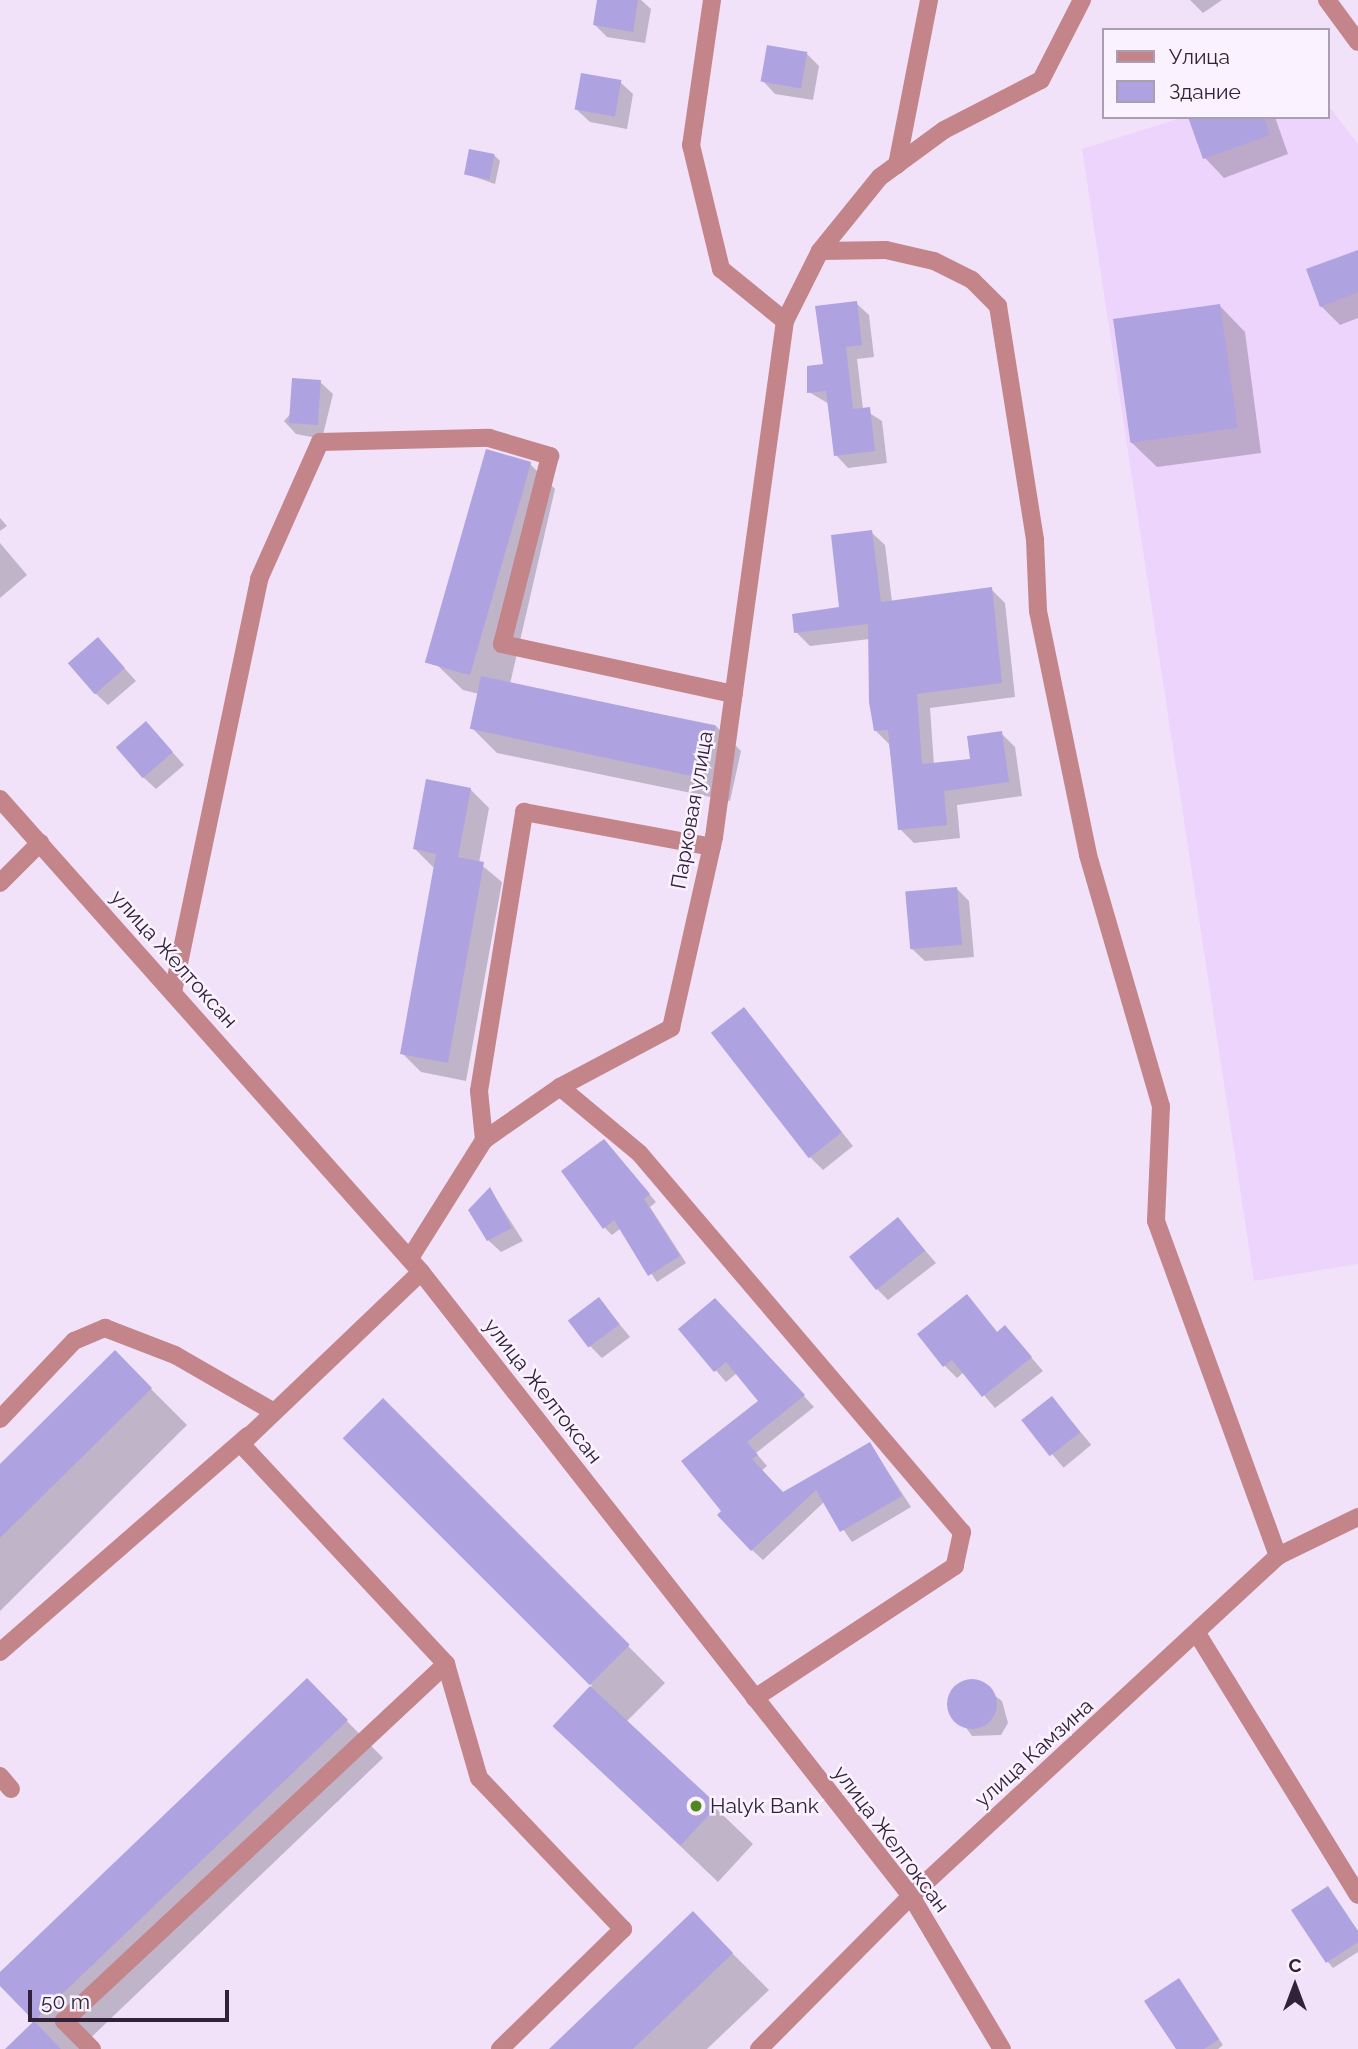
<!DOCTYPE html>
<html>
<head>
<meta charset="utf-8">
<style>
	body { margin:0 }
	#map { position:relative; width:1358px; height:2049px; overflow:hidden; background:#f1e2fa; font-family:Raleway,sans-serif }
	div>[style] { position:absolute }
	.built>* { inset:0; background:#edd4fc }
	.shadow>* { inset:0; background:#0003; transform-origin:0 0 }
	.building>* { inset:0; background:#afa2e1; transform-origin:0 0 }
	.round { border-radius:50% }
	.minor>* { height:18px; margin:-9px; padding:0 9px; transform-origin:9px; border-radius:9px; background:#c3848a }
	.dots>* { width:19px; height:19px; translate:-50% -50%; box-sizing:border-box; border:4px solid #faf3ff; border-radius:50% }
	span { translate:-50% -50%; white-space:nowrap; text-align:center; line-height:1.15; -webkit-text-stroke:5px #faf3ff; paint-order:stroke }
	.street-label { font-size:21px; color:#312239 }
	.poi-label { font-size:21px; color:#312239 }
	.left { translate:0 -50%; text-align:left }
	.legend { position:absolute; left:1102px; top:28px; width:228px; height:91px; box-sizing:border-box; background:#faf3ff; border:2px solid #aa9fb0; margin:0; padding:9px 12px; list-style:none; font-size:21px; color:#312239 }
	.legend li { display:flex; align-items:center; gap:14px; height:35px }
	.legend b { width:35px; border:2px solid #aa9fb0 }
	.north { position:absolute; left:1260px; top:1951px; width:70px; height:70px; -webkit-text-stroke:5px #faf3ff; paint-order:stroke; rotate:0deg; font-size:19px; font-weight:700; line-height:28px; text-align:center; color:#312239 }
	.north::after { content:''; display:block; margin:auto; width:24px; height:32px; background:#312239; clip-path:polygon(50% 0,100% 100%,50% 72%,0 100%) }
	.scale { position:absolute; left:28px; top:1990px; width:201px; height:32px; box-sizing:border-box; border:4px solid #312239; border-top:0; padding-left:9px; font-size:21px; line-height:24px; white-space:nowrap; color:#312239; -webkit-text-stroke:5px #faf3ff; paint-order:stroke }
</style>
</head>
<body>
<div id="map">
	<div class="built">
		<i style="clip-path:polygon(1328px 105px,1358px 144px,1358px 1264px,1254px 1281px,1082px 149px,1184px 117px,1328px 117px)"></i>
	</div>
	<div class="shadow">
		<i style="clip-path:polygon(599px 0,641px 0,651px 9px,645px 43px,607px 37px,594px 24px)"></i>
		<i style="clip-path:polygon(1190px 0,1222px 0,1203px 13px)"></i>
		<i style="clip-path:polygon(806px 53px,819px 66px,813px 100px,775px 94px,763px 81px)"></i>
		<i style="clip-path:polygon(620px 82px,633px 94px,627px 129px,590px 122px,577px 110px)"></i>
		<i style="clip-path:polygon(1190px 117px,1275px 117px,1288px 154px,1224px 178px,1205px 158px)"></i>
		<i style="clip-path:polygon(494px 155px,500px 161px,495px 184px,466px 174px)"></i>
		<i style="clip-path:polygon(1358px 252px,1358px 318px,1340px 325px,1321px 306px)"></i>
		<i style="clip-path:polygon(856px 303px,869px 315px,874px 357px,857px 359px,863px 409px,882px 421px,887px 463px,848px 468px,836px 455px,829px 404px,809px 392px)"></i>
		<i style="clip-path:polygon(1220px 306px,1245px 332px,1261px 453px,1157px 467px,1131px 442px)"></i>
		<i style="clip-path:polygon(320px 382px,333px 394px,322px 439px,296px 434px,284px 421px)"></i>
		<i style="clip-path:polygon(530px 464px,555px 489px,510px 684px,715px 725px,741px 751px,730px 801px,497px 753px,472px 728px,479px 694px,463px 690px,437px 665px)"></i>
		<i style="clip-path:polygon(0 518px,7px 526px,0 531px)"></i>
		<i style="clip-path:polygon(871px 532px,885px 545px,892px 602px,991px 589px,1005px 603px,1015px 697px,930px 708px,934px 765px,972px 760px,1001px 733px,1015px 747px,1022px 796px,957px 805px,960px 838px,914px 843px,900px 829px,889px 744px,875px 730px,870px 639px,810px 646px,796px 632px,841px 609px)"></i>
		<i style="clip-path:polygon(0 543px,27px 575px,0 598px)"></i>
		<i style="clip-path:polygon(98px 639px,136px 681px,108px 705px,95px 693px)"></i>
		<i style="clip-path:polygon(146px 723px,184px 765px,156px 789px,143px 777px)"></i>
		<i style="clip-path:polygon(470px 789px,489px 808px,479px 863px,502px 882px,466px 1081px,421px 1072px,402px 1053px,434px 868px,415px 849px)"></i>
		<i style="clip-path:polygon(956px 888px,969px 901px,974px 957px,925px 961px,912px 949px)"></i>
		<i style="clip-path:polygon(743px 1009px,853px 1146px,823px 1170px,811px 1158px)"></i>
		<i style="clip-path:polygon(612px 1149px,656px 1202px,650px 1207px,686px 1263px,657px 1282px,621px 1228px,612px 1235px,605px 1228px)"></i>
		<i style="clip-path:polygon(490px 1189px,523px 1241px,501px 1252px,488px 1240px)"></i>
		<i style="clip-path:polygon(898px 1219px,936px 1263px,888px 1300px,876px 1288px)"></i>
		<i style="clip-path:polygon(967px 1297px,998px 1333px,1005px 1327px,1043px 1371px,995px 1408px,964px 1372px,957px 1378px,944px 1365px)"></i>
		<i style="clip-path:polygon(599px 1299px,630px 1337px,602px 1358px,589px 1345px)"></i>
		<i style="clip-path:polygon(726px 1311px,814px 1407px,756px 1453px,767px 1466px,761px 1471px,783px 1494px,870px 1444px,911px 1507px,852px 1542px,824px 1502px,763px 1560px,752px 1550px,684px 1461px,760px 1402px,737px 1373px,726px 1382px,680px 1329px)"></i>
		<i style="clip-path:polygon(115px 1353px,187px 1425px,0 1611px,0 1466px)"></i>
		<i style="left:1052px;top:1398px;width:61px;height:36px;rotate:50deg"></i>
		<i style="clip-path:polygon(383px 1401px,665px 1683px,626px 1722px,753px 1844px,718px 1882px,554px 1726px,592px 1686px,345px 1438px)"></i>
		<i style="clip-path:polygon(975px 1681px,1002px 1701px,1008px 1723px,1001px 1735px,972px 1736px,949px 1703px,954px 1690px)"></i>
		<i style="clip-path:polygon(343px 1717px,383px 1758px,79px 2049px,7px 2049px,37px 2021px,0 1983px,0 1975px)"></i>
		<i style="clip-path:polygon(1328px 1889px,1358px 1931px,1358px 1952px,1333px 1968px,1328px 1962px)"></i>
		<i style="clip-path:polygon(729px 1950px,769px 1990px,707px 2049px,552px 2049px)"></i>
		<i style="clip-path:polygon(1179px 1980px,1223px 2045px,1218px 2049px,1178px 2049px)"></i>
	</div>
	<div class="building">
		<i style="clip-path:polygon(597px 0,638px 0,633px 32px,593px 25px)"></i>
		<i style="left:767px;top:45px;width:41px;height:37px;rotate:10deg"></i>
		<i style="left:581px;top:73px;width:41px;height:37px;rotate:10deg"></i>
		<i style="clip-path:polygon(1188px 117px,1264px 117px,1270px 135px,1203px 159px)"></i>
		<i style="left:469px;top:149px;width:26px;height:26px;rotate:11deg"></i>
		<i style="clip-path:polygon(1358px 250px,1358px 292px,1320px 307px,1306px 269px)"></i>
		<i style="clip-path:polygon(857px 301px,862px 345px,846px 347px,853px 409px,870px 407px,875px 451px,834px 456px,826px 391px,807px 393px,807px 366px,823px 364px,815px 306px)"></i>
		<i style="left:1220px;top:304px;width:125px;height:108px;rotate:82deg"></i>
		<i style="left:292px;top:378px;width:29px;height:45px;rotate:4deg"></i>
		<i style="left:486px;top:449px;width:47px;height:222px;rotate:16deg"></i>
		<i style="clip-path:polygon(872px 530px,881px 602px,992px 587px,1002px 683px,917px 694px,922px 764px,970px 759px,967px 736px,1002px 731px,1009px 782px,944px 791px,947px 825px,898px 830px,888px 730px,874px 731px,869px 702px,868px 624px,794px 633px,792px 614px,839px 607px,831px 535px)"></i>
		<i style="left:98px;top:637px;width:41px;height:40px;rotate:49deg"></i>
		<i style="left:481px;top:676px;width:240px;height:54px;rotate:12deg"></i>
		<i style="left:146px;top:721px;width:41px;height:40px;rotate:49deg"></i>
		<i style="clip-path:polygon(426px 779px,471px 788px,458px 857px,484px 862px,448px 1063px,400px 1054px,436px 854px,413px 849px)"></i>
		<i style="left:957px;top:887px;width:58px;height:52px;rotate:85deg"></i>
		<i style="left:744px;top:1007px;width:159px;height:42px;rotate:52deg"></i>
		<i style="clip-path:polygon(604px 1139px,650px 1194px,644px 1199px,680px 1256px,648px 1276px,614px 1220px,603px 1229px,561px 1171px)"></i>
		<i style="clip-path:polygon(490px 1187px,512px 1228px,487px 1241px,468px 1210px)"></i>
		<i style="left:898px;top:1217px;width:43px;height:63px;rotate:51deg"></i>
		<i style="clip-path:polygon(967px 1294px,997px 1332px,1005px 1325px,1032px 1357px,982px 1397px,952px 1360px,943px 1367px,917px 1334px)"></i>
		<i style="left:599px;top:1297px;width:34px;height:39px;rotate:53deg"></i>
		<i style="clip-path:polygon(715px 1298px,805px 1395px,747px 1442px,758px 1455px,752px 1459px,783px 1492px,870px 1442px,902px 1496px,840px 1532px,816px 1490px,751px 1551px,717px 1515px,721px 1511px,681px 1461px,758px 1401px,726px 1362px,714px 1372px,678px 1329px)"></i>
		<i style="clip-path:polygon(115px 1350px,152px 1388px,0 1538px,0 1464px)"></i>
		<i style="left:1052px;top:1396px;width:46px;height:39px;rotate:52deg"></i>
		<i style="left:383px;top:1398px;width:349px;height:57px;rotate:45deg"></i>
		<i style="clip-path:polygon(307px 1678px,348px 1720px,34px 2021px,0 1986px,0 1972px)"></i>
		<i class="round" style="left:947px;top:1679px;width:50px;height:50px"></i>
		<i style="left:590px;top:1686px;width:175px;height:55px;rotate:43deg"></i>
		<i style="clip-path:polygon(1328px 1886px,1358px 1931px,1358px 1942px,1326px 1963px,1291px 1910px)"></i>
		<i style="clip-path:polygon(693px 1911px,733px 1953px,633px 2049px,549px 2049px)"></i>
		<i style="clip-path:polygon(1179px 1978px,1219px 2039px,1204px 2049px,1176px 2049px,1144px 2001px)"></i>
		<i style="clip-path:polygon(34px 2021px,61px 2049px,5px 2049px)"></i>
	</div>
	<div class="minor">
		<i style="left:712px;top:0;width:147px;rotate:98.2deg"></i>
		<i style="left:691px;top:145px;width:128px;rotate:76.4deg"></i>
		<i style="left:721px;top:269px;width:82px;rotate:39.1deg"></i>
		<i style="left:1327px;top:0;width:52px;rotate:53.6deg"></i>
		<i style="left:897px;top:165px;width:168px;rotate:-79deg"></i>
		<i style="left:820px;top:251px;width:66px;rotate:-0.9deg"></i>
		<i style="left:886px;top:250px;width:49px;rotate:12.9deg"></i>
		<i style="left:934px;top:261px;width:42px;rotate:26.6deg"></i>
		<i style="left:972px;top:280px;width:37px;rotate:45deg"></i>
		<i style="left:998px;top:306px;width:237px;rotate:81deg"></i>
		<i style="left:1035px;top:540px;width:71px;rotate:87.6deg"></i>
		<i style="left:1038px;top:611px;width:249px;rotate:78.4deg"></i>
		<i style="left:1088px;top:855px;width:261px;rotate:73.8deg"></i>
		<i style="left:1161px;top:1106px;width:115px;rotate:92.5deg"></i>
		<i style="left:1156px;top:1221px;width:357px;rotate:70deg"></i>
		<i style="left:0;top:799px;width:633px;rotate:48.33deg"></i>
		<i style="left:421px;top:1272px;width:793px;rotate:51.86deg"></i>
		<i style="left:911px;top:1896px;width:178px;rotate:59.3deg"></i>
		<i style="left:0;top:883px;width:57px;rotate:-45deg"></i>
		<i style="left:173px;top:992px;width:422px;rotate:-78.2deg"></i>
		<i style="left:259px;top:579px;width:150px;rotate:-66deg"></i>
		<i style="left:320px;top:442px;width:169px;rotate:-1.4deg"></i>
		<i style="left:489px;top:438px;width:64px;rotate:16.4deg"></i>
		<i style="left:550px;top:456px;width:194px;rotate:104.3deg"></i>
		<i style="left:502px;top:644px;width:237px;rotate:12.2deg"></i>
		<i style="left:560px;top:1087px;width:104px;rotate:39.9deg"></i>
		<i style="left:640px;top:1154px;width:497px;rotate:49.6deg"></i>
		<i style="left:962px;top:1532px;width:35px;rotate:102deg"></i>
		<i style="left:955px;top:1566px;width:240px;rotate:146.6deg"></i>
		<i style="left:484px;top:1140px;width:49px;rotate:-95.8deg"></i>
		<i style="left:479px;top:1091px;width:283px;rotate:-80.8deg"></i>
		<i style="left:524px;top:812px;width:191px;rotate:10.5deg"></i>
		<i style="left:410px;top:1258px;width:139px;rotate:-57.9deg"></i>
		<i style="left:484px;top:1140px;width:93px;rotate:-34.9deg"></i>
		<i style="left:560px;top:1087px;width:126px;rotate:-28deg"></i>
		<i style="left:671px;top:1028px;width:196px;rotate:-77.3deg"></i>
		<i style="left:714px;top:837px;width:521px;rotate:-82.17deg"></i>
		<i style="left:785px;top:321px;width:78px;rotate:-63.4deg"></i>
		<i style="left:820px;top:251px;width:95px;rotate:-51deg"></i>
		<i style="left:880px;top:177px;width:79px;rotate:-36.3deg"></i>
		<i style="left:944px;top:130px;width:109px;rotate:-27.3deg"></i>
		<i style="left:1041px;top:80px;width:90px;rotate:-62.9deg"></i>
		<i style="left:421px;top:1272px;width:249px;rotate:136.3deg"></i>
		<i style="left:241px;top:1444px;width:301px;rotate:47deg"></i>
		<i style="left:446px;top:1664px;width:119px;rotate:73.9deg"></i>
		<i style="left:479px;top:1778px;width:209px;rotate:46.4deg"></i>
		<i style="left:623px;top:1929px;width:172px;rotate:135.7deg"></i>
		<i style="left:0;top:1419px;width:108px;rotate:-46.5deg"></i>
		<i style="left:74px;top:1341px;width:34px;rotate:-23deg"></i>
		<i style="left:105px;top:1328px;width:75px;rotate:21.1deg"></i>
		<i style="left:175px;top:1355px;width:114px;rotate:29.9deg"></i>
		<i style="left:1198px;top:1635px;width:305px;rotate:58.4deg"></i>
		<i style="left:0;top:1652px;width:329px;rotate:-41.1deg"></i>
		<i style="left:0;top:1776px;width:17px;rotate:50deg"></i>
		<i style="left:92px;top:2049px;width:40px;rotate:-135deg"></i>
		<i style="left:64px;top:2021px;width:523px;rotate:-43.06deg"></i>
		<i style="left:759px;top:2049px;width:216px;rotate:-45.2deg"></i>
		<i style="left:911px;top:1896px;width:500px;rotate:-42.81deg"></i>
		<i style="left:1278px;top:1556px;width:89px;rotate:-26deg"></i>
	</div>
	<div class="dots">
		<i style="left:696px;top:1806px;background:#52871f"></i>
	</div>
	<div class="street-label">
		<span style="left:692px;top:810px;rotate:-80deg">Парковая улица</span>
		<span style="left:174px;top:959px;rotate:48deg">улица Желтоксан</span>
		<span style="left:543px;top:1391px;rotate:52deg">улица Желтоксан</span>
		<span style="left:1034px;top:1753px;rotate:-42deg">улица Камзина</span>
		<span style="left:891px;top:1839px;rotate:53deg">улица Желтоксан</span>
	</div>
	<div class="poi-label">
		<span class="left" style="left:710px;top:1806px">Halyk Bank</span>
	</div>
	<ul class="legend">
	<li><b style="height:9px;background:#c3848a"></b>Улица</li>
	<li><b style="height:19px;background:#afa2e1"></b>Здание</li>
	</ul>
	<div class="north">С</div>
	<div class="scale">50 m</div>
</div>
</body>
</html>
